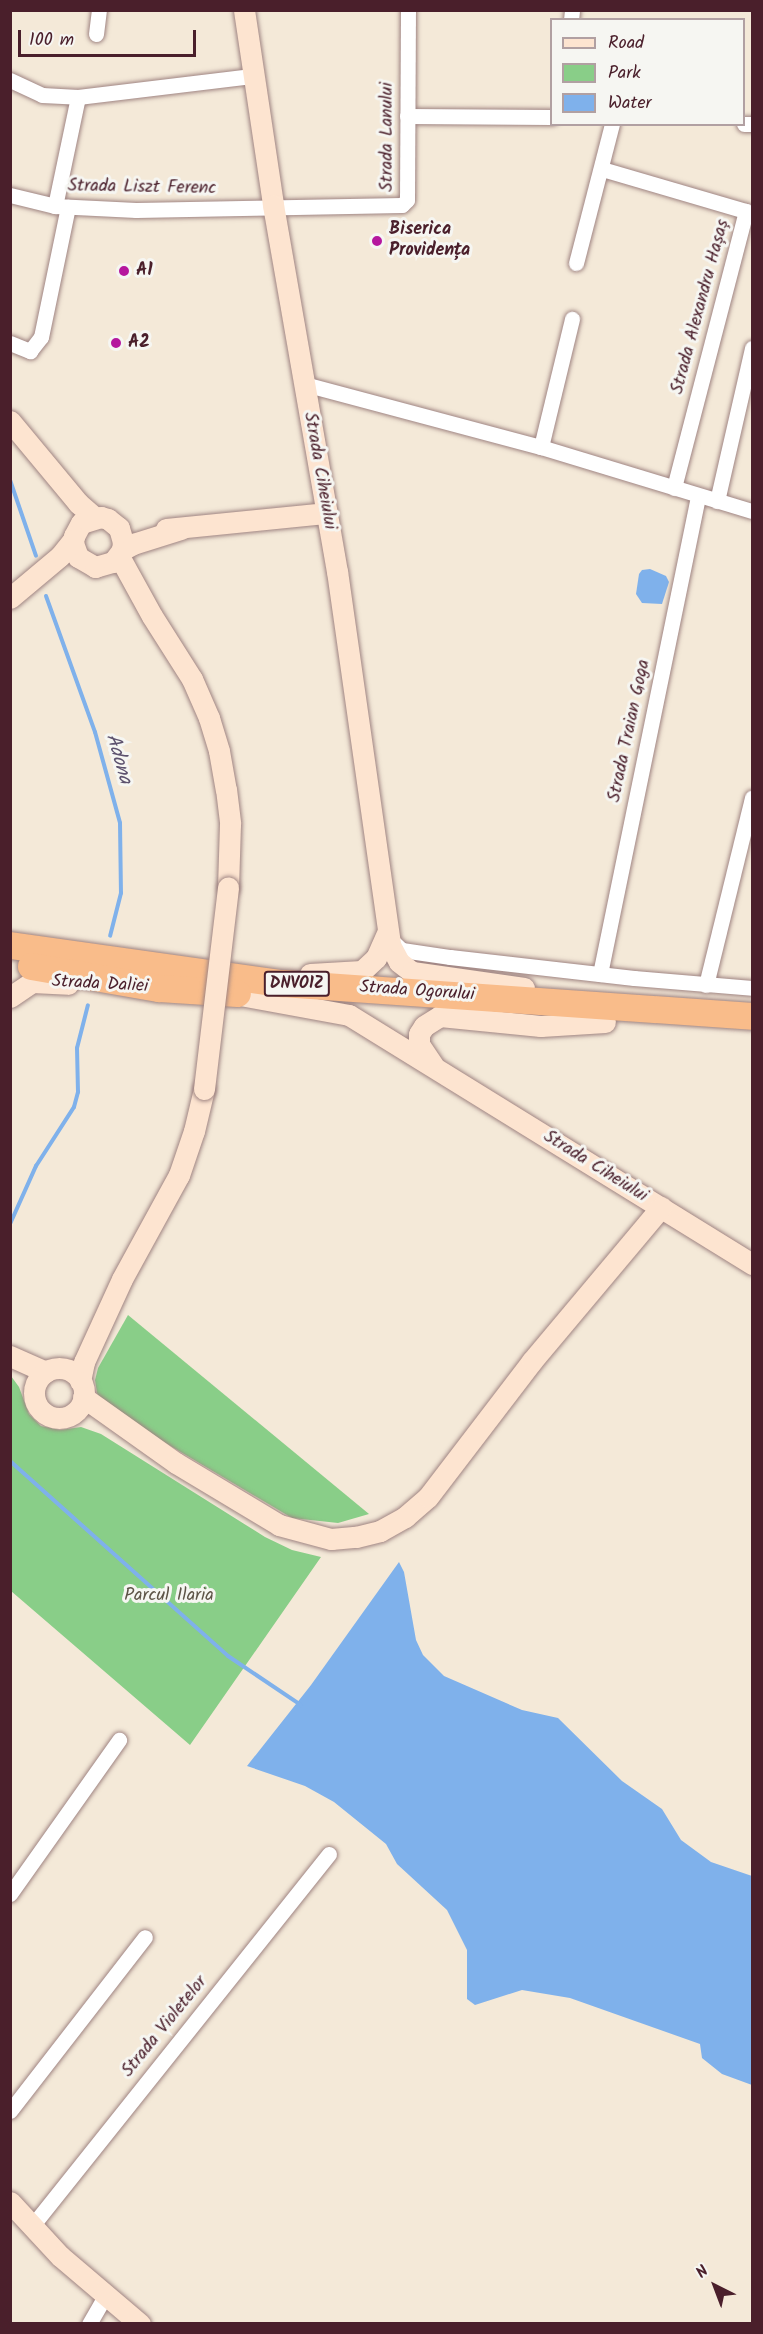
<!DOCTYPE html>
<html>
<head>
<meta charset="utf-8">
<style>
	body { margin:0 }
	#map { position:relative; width:763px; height:2334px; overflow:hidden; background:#f4e9d8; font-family:Kalam,sans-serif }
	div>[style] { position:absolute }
	.green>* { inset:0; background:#89ce88 }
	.water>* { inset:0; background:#7fb1eb }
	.stream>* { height:4px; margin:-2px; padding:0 2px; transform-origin:2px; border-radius:2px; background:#7fb1eb }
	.roads { filter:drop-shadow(0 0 2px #9f8482) drop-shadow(0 0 2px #9f8482) }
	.street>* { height:15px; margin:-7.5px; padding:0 7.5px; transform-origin:7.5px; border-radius:7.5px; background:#fff }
	.secondary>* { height:21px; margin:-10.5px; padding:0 10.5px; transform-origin:10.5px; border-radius:10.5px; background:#fde4d0 }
	.secondary>.ring { margin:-10.5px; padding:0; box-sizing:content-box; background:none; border:21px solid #fde4d0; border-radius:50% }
	.highway>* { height:27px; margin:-13.5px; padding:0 13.5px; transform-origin:13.5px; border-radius:13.5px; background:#f9bc8a }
	.bridges { filter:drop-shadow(0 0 2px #9f8482) drop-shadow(0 0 2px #9f8482) }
	.secondary-bridge>* { height:21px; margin:-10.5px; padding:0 10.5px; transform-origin:10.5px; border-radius:10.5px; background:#fde4d0 }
	.dots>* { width:16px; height:16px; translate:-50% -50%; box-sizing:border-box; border:3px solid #f6f6f2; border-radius:50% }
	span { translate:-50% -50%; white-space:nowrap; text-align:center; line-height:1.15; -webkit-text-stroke:6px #f6f6f2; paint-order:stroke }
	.shield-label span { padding:2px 4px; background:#f6f6f2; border:2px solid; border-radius:4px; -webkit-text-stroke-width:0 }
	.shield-label { font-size:16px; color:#4a1f2b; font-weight:700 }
	.street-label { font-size:18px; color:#4a1f2b }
	.poi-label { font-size:18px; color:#4a1f2b; font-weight:700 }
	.left { translate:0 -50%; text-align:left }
	.park-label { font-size:18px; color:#5d5447 }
	.water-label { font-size:20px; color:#5d526e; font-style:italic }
	.frame { position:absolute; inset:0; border:12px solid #4a1f2b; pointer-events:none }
	.legend { position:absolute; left:550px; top:18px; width:195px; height:108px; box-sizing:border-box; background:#f6f6f2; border:2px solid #b1a0a2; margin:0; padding:8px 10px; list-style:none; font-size:18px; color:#4a1f2b }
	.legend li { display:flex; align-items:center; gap:12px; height:30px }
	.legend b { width:30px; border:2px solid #b1a0a2 }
	.north { position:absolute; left:685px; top:2256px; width:60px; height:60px; -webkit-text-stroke:4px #f6f6f2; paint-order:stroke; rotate:318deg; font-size:16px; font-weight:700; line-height:24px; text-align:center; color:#4a1f2b }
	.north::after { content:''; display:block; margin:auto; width:21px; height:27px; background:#4a1f2b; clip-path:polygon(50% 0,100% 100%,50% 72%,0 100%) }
	.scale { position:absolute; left:18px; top:30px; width:178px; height:27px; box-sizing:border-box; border:3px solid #4a1f2b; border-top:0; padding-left:8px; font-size:18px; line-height:21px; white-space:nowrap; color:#4a1f2b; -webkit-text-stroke:4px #f6f6f2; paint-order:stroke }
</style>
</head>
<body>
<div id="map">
	<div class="green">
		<i style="clip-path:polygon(128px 1315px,369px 1514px,338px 1523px,292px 1518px,105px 1407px,97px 1393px,95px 1380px,98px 1368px)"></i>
		<i style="clip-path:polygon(11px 1376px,19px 1387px,29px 1414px,41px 1426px,60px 1430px,81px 1427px,101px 1434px,265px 1537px,292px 1550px,321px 1557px,190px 1745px,11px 1591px)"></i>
	</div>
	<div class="water">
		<i style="clip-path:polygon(650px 569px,666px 576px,669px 582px,662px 604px,642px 603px,636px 594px,639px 574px,642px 570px)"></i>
		<i style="clip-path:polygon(399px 1562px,404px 1572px,416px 1640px,423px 1655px,444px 1676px,522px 1710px,558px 1718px,622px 1781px,662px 1809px,681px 1840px,711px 1862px,752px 1876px,752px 2085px,722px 2074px,702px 2058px,700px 2044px,570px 1998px,522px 1990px,475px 2005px,467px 1999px,467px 1950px,447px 1910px,397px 1864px,386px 1844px,334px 1802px,305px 1786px,247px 1766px,311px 1685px)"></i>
	</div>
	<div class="stream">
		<i style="left:10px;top:480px;width:80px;rotate:71.1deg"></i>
		<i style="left:46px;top:596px;width:145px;rotate:70.2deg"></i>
		<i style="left:95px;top:732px;width:94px;rotate:74.6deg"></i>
		<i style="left:120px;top:823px;width:70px;rotate:89.2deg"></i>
		<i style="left:121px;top:893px;width:44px;rotate:104.3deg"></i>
		<i style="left:10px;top:1224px;width:64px;rotate:-65.9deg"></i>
		<i style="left:36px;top:1166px;width:70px;rotate:-57.2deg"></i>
		<i style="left:74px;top:1107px;width:16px;rotate:-75deg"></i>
		<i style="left:78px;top:1092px;width:44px;rotate:-91.3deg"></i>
		<i style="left:77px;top:1048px;width:44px;rotate:-75.7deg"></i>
		<i style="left:10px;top:1461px;width:292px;rotate:41.8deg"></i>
		<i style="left:228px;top:1656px;width:88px;rotate:33.9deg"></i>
	</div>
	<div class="roads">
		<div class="street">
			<i style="left:571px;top:20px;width:10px;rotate:-84deg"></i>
			<i style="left:96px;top:34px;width:24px;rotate:-83deg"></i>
			<i style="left:10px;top:80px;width:35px;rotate:25deg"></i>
			<i style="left:42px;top:95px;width:36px;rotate:3deg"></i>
			<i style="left:78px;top:97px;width:175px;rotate:-6.9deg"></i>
			<i style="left:407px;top:116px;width:145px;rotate:0.4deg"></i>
			<i style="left:744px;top:124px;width:8px"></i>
			<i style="left:602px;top:169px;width:150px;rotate:16.3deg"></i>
			<i style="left:746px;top:211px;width:286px;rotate:104.6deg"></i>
			<i style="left:10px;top:195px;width:46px;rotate:13.7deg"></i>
			<i style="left:55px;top:206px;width:81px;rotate:2.8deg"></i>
			<i style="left:136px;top:210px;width:266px;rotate:-1.1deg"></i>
			<i style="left:402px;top:205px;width:7px;rotate:-45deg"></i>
			<i style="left:407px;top:200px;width:190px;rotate:-89.7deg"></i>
			<i style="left:55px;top:206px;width:111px;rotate:-78.1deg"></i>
			<i style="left:576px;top:263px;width:144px;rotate:-75.5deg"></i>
			<i style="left:10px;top:343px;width:22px;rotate:22deg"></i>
			<i style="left:30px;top:351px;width:18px;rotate:-52deg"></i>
			<i style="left:41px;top:337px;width:133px;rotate:-78.3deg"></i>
			<i style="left:304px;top:384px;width:245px;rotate:14.9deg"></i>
			<i style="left:541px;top:447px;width:220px;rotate:16.9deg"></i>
			<i style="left:541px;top:447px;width:132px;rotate:-76.4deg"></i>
			<i style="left:717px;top:501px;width:157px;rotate:-77.1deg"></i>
			<i style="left:390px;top:939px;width:16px;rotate:43deg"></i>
			<i style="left:402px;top:950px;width:49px;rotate:8.3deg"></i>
			<i style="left:450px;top:957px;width:185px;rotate:6.5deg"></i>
			<i style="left:634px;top:978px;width:118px;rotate:4.8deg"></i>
			<i style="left:600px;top:974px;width:488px;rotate:-78.4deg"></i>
			<i style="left:706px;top:985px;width:193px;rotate:-76.2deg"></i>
			<i style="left:10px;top:1894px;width:189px;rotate:-54.7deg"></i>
			<i style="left:10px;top:2111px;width:220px;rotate:-52.2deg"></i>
			<i style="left:32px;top:2226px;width:476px;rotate:-51.4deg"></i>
			<i style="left:89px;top:2324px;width:34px;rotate:-60deg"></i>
		</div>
		<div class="secondary">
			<i style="left:244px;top:10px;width:197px;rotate:81.5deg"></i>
			<i style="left:273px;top:205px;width:372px;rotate:80.1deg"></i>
			<i style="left:337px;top:571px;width:378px;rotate:81.9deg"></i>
			<i style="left:390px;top:945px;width:19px;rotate:62deg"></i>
			<i style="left:399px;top:962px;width:16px;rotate:38deg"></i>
			<i style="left:412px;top:972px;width:113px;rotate:8.1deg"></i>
			<i style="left:10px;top:421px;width:107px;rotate:50.3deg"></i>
			<i style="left:78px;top:503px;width:21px;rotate:41deg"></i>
			<i style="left:166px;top:529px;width:162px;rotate:-5.7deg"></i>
			<i style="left:122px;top:550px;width:8px;rotate:-83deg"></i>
			<i style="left:123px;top:542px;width:15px;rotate:-106deg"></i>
			<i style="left:119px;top:528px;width:14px;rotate:-141deg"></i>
			<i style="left:108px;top:519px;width:7px;rotate:-164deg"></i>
			<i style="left:101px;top:517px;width:21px;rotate:163deg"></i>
			<i style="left:81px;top:523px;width:15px;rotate:118deg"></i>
			<i style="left:74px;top:536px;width:7px;rotate:98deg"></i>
			<i style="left:73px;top:543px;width:15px;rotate:70deg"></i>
			<i style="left:78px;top:557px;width:20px;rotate:30deg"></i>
			<i style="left:95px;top:567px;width:19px;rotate:-16deg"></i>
			<i style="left:113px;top:562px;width:15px;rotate:-53deg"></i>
			<i style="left:122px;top:550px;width:13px;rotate:-29deg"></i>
			<i style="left:133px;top:544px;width:50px;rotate:-17.4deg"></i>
			<i style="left:119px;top:556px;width:68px;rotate:61.2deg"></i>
			<i style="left:152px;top:616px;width:75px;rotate:57.6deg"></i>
			<i style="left:192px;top:679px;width:43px;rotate:66.4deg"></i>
			<i style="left:209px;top:718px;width:34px;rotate:73deg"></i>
			<i style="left:219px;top:751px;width:39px;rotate:80deg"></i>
			<i style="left:226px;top:789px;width:35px;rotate:83deg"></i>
			<i style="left:230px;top:824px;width:63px;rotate:91.8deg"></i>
			<i style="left:10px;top:598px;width:65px;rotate:-40deg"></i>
			<i style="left:60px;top:556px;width:21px;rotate:-51deg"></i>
			<i style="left:310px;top:974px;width:52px;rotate:-3.3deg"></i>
			<i style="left:362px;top:971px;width:19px;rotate:-43deg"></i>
			<i style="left:376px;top:958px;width:27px;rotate:-66deg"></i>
			<i style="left:229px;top:993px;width:122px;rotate:10.4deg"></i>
			<i style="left:349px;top:1015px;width:474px;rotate:31.7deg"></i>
			<i style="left:10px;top:997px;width:27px;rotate:-34deg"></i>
			<i style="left:32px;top:982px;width:36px;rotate:3deg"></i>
			<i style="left:433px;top:1065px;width:25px;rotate:-124deg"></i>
			<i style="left:419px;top:1044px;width:10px;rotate:-90deg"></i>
			<i style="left:419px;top:1034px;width:9px;rotate:-58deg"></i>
			<i style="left:424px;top:1026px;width:19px;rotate:-32deg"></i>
			<i style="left:440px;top:1016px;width:101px;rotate:5.7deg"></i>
			<i style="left:541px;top:1026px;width:64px;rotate:-3.6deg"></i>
			<i style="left:10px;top:1356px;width:39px;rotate:24deg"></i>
			<i class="ring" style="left:34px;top:1368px;width:29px;height:29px"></i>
			<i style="left:80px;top:1381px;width:19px;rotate:-78deg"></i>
			<i style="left:84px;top:1362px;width:91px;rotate:-65.4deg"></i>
			<i style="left:122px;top:1279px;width:119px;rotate:-61.3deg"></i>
			<i style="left:179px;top:1175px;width:46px;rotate:-71.2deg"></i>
			<i style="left:194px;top:1131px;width:43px;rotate:-76.6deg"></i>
			<i style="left:83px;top:1397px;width:114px;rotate:35.4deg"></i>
			<i style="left:176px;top:1463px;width:120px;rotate:31deg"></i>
			<i style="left:279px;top:1525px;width:54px;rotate:15.1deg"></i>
			<i style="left:331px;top:1539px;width:25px;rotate:-5deg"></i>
			<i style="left:356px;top:1537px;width:25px;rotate:-14deg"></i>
			<i style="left:380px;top:1531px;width:29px;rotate:-29deg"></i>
			<i style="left:405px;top:1517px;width:30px;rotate:-41deg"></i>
			<i style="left:428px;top:1497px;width:171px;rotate:-52.6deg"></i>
			<i style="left:532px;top:1361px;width:201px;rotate:-50deg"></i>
			<i style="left:10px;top:2202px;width:74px;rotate:47.2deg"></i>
			<i style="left:60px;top:2256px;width:105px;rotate:40.4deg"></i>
		</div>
		<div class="highway">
			<i style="left:10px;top:945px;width:275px;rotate:8deg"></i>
			<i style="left:282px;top:983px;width:471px;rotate:4deg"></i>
			<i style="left:31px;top:966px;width:130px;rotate:9.8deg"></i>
			<i style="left:159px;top:988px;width:78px;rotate:3.7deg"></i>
		</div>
	</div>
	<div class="bridges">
		<div class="secondary-bridge">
			<i style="left:204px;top:1089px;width:203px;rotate:-83.2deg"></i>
		</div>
	</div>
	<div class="dots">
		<i style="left:377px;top:241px;background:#b5179e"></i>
		<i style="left:124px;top:271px;background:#b5179e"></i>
		<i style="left:116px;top:343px;background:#b5179e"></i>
	</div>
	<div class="shield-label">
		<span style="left:297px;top:984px">DNVO1Z</span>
	</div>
	<div class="street-label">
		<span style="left:388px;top:137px;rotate:-90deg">Strada Lanului</span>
		<span style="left:142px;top:188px;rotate:1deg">Strada Liszt Ferenc</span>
		<span style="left:701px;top:307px;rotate:-75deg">Strada Alexandru Hașaș</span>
		<span style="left:319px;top:471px;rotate:80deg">Strada Ciheiului</span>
		<span style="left:630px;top:731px;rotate:-78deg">Strada Traian Goga</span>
		<span style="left:100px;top:985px;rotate:3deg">Strada Daliei</span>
		<span style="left:417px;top:992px;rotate:4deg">Strada Ogorului</span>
		<span style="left:595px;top:1167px;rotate:32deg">Strada Ciheiului</span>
		<span style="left:165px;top:2027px;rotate:-51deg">Strada Violetelor</span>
	</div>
	<div class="poi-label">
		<span class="left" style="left:389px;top:241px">Biserica<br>Providența</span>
		<span class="left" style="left:136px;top:271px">A1</span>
		<span class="left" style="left:128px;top:343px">A2</span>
	</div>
	<div class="park-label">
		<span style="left:169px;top:1596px">Parcul Ilaria</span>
	</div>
	<div class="water-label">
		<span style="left:118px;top:759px;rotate:74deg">Adona</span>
	</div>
	<div class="frame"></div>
	<ul class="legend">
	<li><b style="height:8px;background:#fde4d0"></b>Road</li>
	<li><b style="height:16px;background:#89ce88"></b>Park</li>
	<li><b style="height:16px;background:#7fb1eb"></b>Water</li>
	</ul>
	<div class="north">N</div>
	<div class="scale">100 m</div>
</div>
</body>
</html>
